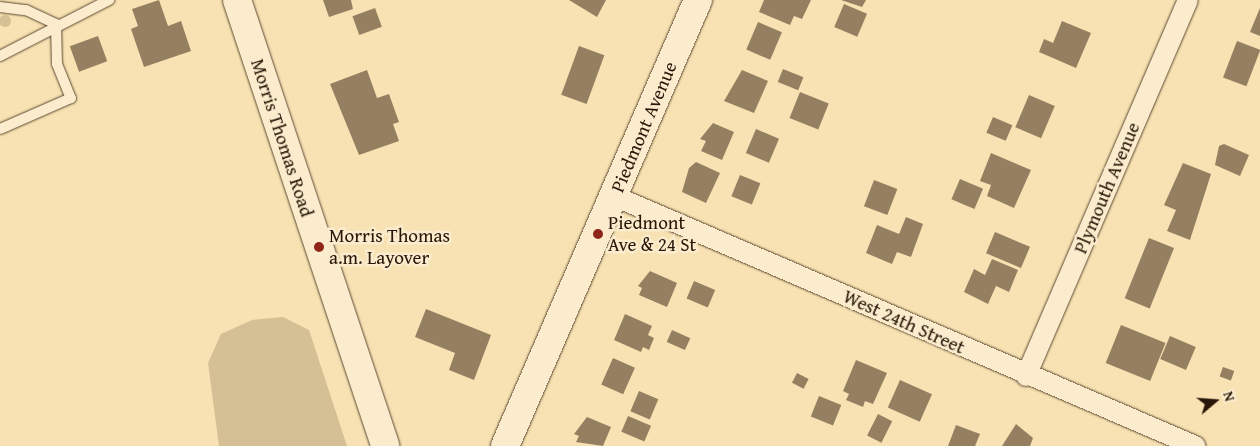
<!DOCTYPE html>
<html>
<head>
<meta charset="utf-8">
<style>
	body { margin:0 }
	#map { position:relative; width:1260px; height:446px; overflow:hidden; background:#f8e1b2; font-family:"Gentium Book Plus",serif }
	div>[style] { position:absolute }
	.green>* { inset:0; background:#d5bf95 }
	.round { border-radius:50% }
	.building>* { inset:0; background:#948060; transform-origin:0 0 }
	.roads { filter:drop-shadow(0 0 1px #5c4a32) drop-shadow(0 0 1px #5c4a32) }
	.lane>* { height:10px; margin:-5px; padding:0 5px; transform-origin:5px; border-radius:5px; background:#faeccd }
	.street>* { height:20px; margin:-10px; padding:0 10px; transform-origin:10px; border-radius:10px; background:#faeccd }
	.secondary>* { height:28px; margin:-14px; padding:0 14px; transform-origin:14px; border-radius:14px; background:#faeccd }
	.dots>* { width:14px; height:14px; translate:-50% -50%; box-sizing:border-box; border:2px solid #faeccd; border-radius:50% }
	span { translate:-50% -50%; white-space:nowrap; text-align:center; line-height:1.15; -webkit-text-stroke:5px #faeccd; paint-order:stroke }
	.street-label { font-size:19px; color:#281708 }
	.poi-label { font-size:19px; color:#281708 }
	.left { translate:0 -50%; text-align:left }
	.north { position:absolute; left:1190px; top:376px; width:50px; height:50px; -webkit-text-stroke:4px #faeccd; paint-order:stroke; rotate:72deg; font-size:14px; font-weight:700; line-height:20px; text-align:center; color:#281708 }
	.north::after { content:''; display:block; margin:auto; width:18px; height:22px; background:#281708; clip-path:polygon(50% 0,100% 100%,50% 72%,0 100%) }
</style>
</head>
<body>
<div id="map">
	<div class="green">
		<i class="round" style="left:-1px;top:15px;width:12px;height:12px"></i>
		<i style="clip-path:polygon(283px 317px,309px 330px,347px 446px,219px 446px,208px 363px,221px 334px,252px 320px)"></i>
	</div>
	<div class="building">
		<i style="clip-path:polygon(159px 0,168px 26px,181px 21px,191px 51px,144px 67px,131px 29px,138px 26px,132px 9px)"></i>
		<i style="clip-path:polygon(323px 0,351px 0,353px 9px,329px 17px)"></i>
		<i style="clip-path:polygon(569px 0,606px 0,597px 17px)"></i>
		<i style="clip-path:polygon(764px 0,811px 0,802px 19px,794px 16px,790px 25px,759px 12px)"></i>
		<i style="clip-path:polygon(841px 0,866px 0,862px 7px)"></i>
		<i style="left:844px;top:4px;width:25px;height:25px;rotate:23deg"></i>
		<i style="left:375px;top:8px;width:20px;height:24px;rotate:70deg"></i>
		<i style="clip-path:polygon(1260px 8px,1260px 36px,1250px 32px)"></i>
		<i style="clip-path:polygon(1062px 21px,1091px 33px,1076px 68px,1039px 52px,1044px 39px,1053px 43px)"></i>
		<i style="left:758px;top:22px;width:26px;height:30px;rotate:23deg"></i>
		<i style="left:98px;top:36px;width:27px;height:30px;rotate:70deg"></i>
		<i style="left:1237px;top:41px;width:25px;height:39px;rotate:21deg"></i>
		<i style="left:579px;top:46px;width:27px;height:52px;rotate:20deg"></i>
		<i style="left:783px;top:69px;width:22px;height:14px;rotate:22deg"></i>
		<i style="clip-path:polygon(367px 70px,377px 98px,389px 94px,399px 122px,393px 124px,399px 141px,359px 155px,330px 84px)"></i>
		<i style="clip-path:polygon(742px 70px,768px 81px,754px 113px,724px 101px)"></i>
		<i style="left:800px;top:92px;width:31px;height:28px;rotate:22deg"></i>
		<i style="left:1029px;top:95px;width:28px;height:35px;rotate:23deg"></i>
		<i style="left:993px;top:117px;width:21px;height:17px;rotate:23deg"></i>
		<i style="clip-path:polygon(713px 123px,734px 132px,722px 160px,701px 151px,706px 141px,700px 139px)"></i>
		<i style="left:756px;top:129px;width:25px;height:26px;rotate:23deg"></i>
		<i style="clip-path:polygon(1224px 144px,1249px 155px,1240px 176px,1215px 165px,1219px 146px)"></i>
		<i style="clip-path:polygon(991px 153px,1031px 170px,1014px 208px,987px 196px,991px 185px,980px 181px)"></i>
		<i style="clip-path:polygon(696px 162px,720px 173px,706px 203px,682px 192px,689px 168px)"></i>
		<i style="clip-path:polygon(1183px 163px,1211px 174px,1190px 240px,1167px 231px,1176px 210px,1164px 205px)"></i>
		<i style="left:740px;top:175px;width:22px;height:23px;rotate:22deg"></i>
		<i style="left:960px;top:179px;width:25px;height:22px;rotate:23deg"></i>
		<i style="left:874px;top:180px;width:25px;height:28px;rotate:21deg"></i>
		<i style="clip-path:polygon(906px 217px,923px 224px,911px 257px,897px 252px,892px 264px,866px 253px,877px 225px,899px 234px)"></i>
		<i style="left:995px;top:232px;width:38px;height:23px;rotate:23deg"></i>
		<i style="left:1149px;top:238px;width:27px;height:65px;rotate:22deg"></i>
		<i style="clip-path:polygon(992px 259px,1018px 270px,1009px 292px,996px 286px,988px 304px,964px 292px,974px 269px,985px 275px)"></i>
		<i style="clip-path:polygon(650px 271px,677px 283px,667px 307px,639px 295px,642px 288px,638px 286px)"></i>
		<i style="left:694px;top:281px;width:23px;height:19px;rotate:23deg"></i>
		<i style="clip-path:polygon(426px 309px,491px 335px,474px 380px,449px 370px,455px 353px,415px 337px)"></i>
		<i style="clip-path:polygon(625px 314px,652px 326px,648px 335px,654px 338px,649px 350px,643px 347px,641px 352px,614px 340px)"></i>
		<i style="left:1121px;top:325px;width:48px;height:41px;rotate:22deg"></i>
		<i style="left:672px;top:330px;width:20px;height:13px;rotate:24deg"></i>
		<i style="left:1170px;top:336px;width:28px;height:25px;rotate:23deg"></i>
		<i style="left:613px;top:358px;width:24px;height:29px;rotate:24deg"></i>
		<i style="clip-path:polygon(856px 360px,887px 373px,873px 404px,865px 401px,863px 407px,846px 400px,849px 394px,843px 391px)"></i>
		<i style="left:1223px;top:367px;width:12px;height:10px;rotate:20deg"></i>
		<i style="left:797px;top:373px;width:13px;height:11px;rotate:27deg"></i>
		<i style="left:900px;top:380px;width:35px;height:30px;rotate:24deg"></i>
		<i style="left:639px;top:391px;width:21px;height:22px;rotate:23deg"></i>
		<i style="left:819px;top:396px;width:24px;height:22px;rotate:22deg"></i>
		<i style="left:878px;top:414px;width:16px;height:24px;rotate:27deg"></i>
		<i style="left:628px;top:416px;width:25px;height:17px;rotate:23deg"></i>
		<i style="clip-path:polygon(587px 417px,611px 427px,603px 446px,576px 442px,579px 436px,574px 434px)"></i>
		<i style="clip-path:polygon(1016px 424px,1033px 438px,1030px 446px,1002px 446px)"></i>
		<i style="clip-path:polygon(956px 425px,980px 434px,975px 446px,948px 446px)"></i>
	</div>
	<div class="roads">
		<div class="lane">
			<i style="left:0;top:7px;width:26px;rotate:7deg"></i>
			<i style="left:26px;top:10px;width:33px;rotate:25deg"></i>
			<i style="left:56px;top:24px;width:40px;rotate:88.6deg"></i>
			<i style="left:57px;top:64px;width:37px;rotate:68deg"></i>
			<i style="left:71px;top:98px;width:77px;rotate:156.4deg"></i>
			<i style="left:0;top:56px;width:123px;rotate:-27.2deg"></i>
		</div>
		<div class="street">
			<i style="left:614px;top:196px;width:633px;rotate:23.28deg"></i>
			<i style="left:1026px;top:376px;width:409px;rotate:-66.7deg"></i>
		</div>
		<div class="secondary">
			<i style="left:237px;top:0;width:470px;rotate:71.6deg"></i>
			<i style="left:505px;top:446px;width:486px;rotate:-66.6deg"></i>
		</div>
	</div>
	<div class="dots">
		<i style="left:598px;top:234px;background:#8f2418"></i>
		<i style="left:319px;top:247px;background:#8f2418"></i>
	</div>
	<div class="street-label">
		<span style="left:644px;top:127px;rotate:-67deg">Piedmont Avenue</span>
		<span style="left:282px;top:138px;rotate:72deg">Morris Thomas Road</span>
		<span style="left:1107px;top:188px;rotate:-67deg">Plymouth Avenue</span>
		<span style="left:904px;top:322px;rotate:24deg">West 24th Street</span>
	</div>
	<div class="poi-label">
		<span class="left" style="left:608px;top:234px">Piedmont<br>Ave &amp; 24 St</span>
		<span class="left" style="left:329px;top:247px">Morris Thomas<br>a.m. Layover</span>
	</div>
	<div class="north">N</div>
</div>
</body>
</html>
